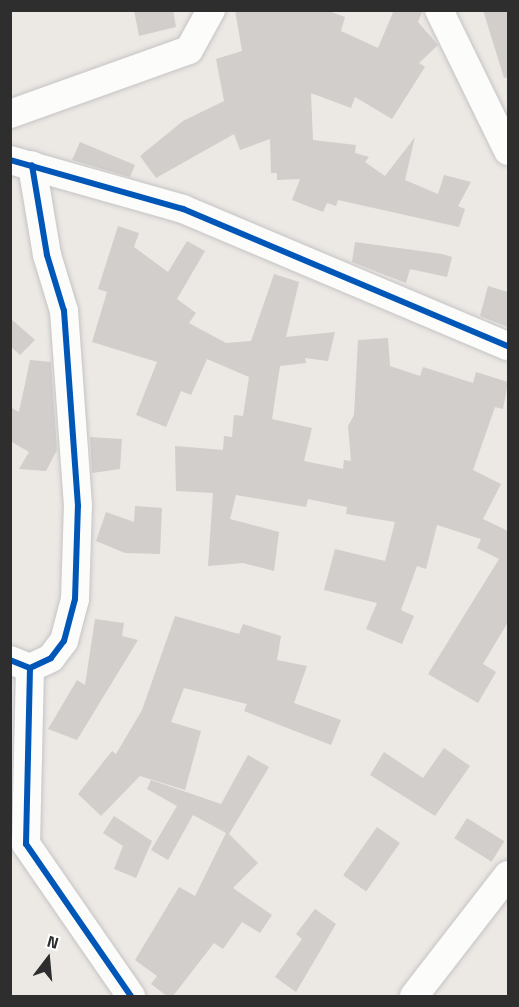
<!DOCTYPE html>
<html>
<head>
<meta charset="utf-8">
<style>
	body { margin:0 }
	#map { position:relative; width:519px; height:1007px; overflow:hidden; background:#ece8e4; font-family:"Titillium Web",sans-serif }
	div>[style] { position:absolute }
	.building>* { inset:0; background:#d1cecb; transform-origin:0 0 }
	.roads { filter:drop-shadow(0 0 2px #c5c4c5) drop-shadow(0 0 2px #c5c4c5) }
	.street>* { height:28px; margin:-14px; padding:0 14px; transform-origin:14px; border-radius:14px; background:#fcfcfb }
	.cycleway>* { height:6px; margin:-3px; padding:0 3px; transform-origin:3px; border-radius:3px; background:#0057b8 }
	span { translate:-50% -50%; white-space:nowrap; text-align:center; line-height:1.15; -webkit-text-stroke:4.5px #fff; paint-order:stroke }
	.frame { position:absolute; inset:0; border:12px solid #2e2e2e; pointer-events:none }
	.north { position:absolute; left:18px; top:929px; width:60px; height:60px; -webkit-text-stroke:4px #fff; paint-order:stroke; rotate:16deg; font-size:16px; font-weight:700; line-height:24px; text-align:center; color:#2e2e2e }
	.north::after { content:''; display:block; margin:auto; width:21px; height:27px; background:#2e2e2e; clip-path:polygon(50% 0,100% 100%,50% 72%,0 100%) }
</style>
</head>
<body>
<div id="map">
	<div class="building">
		<i style="clip-path:polygon(134px 10px,173px 10px,176px 27px,139px 36px)"></i>
		<i style="clip-path:polygon(235px 10px,326px 10px,345px 17px,341px 31px,378px 48px,394px 10px,423px 10px,418px 22px,438px 45px,419px 63px,425px 67px,392px 119px,355px 97px,351px 108px,311px 93px,313px 140px,356px 145px,355px 153px,369px 157px,365px 162px,385px 176px,415px 137px,405px 180px,438px 194px,444px 175px,471px 182px,458px 206px,465px 209px,459px 227px,338px 200px,336px 206px,327px 203px,323px 212px,292px 200px,300px 179px,277px 180px,277px 173px,271px 173px,270px 139px,240px 150px,234px 134px,156px 178px,140px 156px,183px 121px,224px 101px,216px 59px,242px 51px)"></i>
		<i style="clip-path:polygon(483px 10px,508px 10px,508px 77px,504px 78px)"></i>
		<i style="clip-path:polygon(80px 142px,135px 165px,130px 177px,72px 160px)"></i>
		<i style="clip-path:polygon(118px 226px,139px 233px,134px 247px,168px 272px,187px 241px,205px 251px,177px 299px,196px 313px,189px 323px,226px 343px,251px 341px,274px 274px,299px 282px,286px 337px,335px 332px,328px 361px,305px 358px,306px 363px,280px 366px,272px 419px,312px 428px,304px 461px,343px 469px,344px 460px,351px 461px,348px 426px,354px 415px,358px 340px,388px 338px,390px 366px,420px 376px,423px 367px,473px 383px,476px 372px,508px 382px,503px 409px,495px 407px,473px 470px,501px 484px,483px 519px,508px 531px,508px 622px,483px 664px,496px 672px,478px 703px,428px 674px,499px 559px,477px 548px,481px 539px,437px 525px,426px 569px,417px 566px,401px 610px,414px 616px,402px 644px,366px 629px,377px 603px,324px 590px,335px 549px,385px 561px,395px 522px,346px 514px,347px 507px,308px 499px,306px 507px,236px 495px,230px 519px,279px 532px,274px 571px,243px 563px,208px 566px,213px 493px,176px 491px,175px 446px,223px 450px,224px 436px,232px 437px,234px 415px,243px 416px,249px 377px,207px 359px,191px 395px,181px 391px,166px 427px,136px 415px,157px 362px,92px 342px,107px 292px,98px 289px)"></i>
		<i style="clip-path:polygon(355px 242px,442px 254px,452px 257px,447px 277px,410px 269px,406px 283px,352px 262px)"></i>
		<i style="clip-path:polygon(488px 286px,508px 292px,508px 327px,480px 316px)"></i>
		<i style="clip-path:polygon(10px 318px,35px 340px,20px 355px,10px 346px)"></i>
		<i style="clip-path:polygon(30px 360px,51px 362px,57px 450px,46px 471px,19px 469px,29px 452px,10px 441px,10px 407px,19px 412px)"></i>
		<i style="clip-path:polygon(90px 437px,122px 439px,120px 469px,92px 473px)"></i>
		<i style="clip-path:polygon(135px 506px,162px 508px,160px 554px,125px 553px,96px 541px,106px 512px,134px 522px)"></i>
		<i style="clip-path:polygon(175px 616px,239px 634px,243px 624px,281px 636px,277px 660px,307px 666px,294px 703px,341px 720px,331px 745px,244px 711px,247px 704px,184px 688px,171px 722px,201px 731px,185px 790px,140px 776px,101px 816px,78px 794px,112px 751px,116px 754px,142px 710px)"></i>
		<i style="clip-path:polygon(95px 619px,124px 623px,122px 636px,138px 640px,77px 740px,48px 729px,77px 680px,85px 685px)"></i>
		<i style="clip-path:polygon(444px 748px,470px 766px,435px 816px,370px 775px,384px 752px,423px 778px)"></i>
		<i style="clip-path:polygon(248px 755px,269px 767px,229px 834px,258px 863px,233px 888px,272px 915px,260px 933px,242px 922px,223px 949px,214px 943px,173px 996px,167px 996px,151px 984px,157px 976px,135px 960px,179px 887px,195px 896px,226px 833px,193px 815px,168px 860px,151px 850px,177px 806px,147px 789px,151px 780px,221px 804px)"></i>
		<i style="clip-path:polygon(114px 816px,152px 841px,136px 878px,114px 869px,123px 846px,103px 833px)"></i>
		<i style="left:467px;top:818px;width:44px;height:24px;rotate:32deg"></i>
		<i style="left:377px;top:827px;width:28px;height:59px;rotate:35deg"></i>
		<i style="clip-path:polygon(315px 909px,336px 924px,296px 992px,275px 977px,302px 939px,296px 934px)"></i>
	</div>
	<div class="roads">
		<div class="street">
			<i style="left:439px;top:10px;width:157px;rotate:63.9deg"></i>
			<i style="left:10px;top:114px;width:190px;rotate:-19.7deg"></i>
			<i style="left:189px;top:50px;width:46px;rotate:-61.2deg"></i>
			<i style="left:10px;top:160px;width:180px;rotate:15.8deg"></i>
			<i style="left:183px;top:209px;width:353px;rotate:22.9deg"></i>
			<i style="left:10px;top:660px;width:22px;rotate:22deg"></i>
			<i style="left:30px;top:668px;width:23px;rotate:-25deg"></i>
			<i style="left:51px;top:658px;width:21px;rotate:-53deg"></i>
			<i style="left:64px;top:641px;width:43px;rotate:-75.3deg"></i>
			<i style="left:75px;top:599px;width:93px;rotate:-88.2deg"></i>
			<i style="left:78px;top:506px;width:196px;rotate:-94.1deg"></i>
			<i style="left:64px;top:311px;width:59px;rotate:-106.9deg"></i>
			<i style="left:47px;top:255px;width:91px;rotate:-99.5deg"></i>
			<i style="left:30px;top:668px;width:176px;rotate:91.3deg"></i>
			<i style="left:26px;top:844px;width:185px;rotate:55.4deg"></i>
			<i style="left:414px;top:996px;width:153px;rotate:-52.2deg"></i>
		</div>
	</div>
	<div class="cycleway">
		<i style="left:10px;top:160px;width:180px;rotate:15.8deg"></i>
		<i style="left:183px;top:209px;width:353px;rotate:22.9deg"></i>
		<i style="left:10px;top:660px;width:22px;rotate:22deg"></i>
		<i style="left:30px;top:668px;width:23px;rotate:-25deg"></i>
		<i style="left:51px;top:658px;width:21px;rotate:-53deg"></i>
		<i style="left:64px;top:641px;width:43px;rotate:-75.3deg"></i>
		<i style="left:75px;top:599px;width:93px;rotate:-88.2deg"></i>
		<i style="left:78px;top:506px;width:196px;rotate:-94.1deg"></i>
		<i style="left:64px;top:311px;width:59px;rotate:-106.9deg"></i>
		<i style="left:47px;top:255px;width:91px;rotate:-99.5deg"></i>
		<i style="left:30px;top:668px;width:176px;rotate:91.3deg"></i>
		<i style="left:26px;top:844px;width:185px;rotate:55.4deg"></i>
	</div>
	<div class="frame"></div>
	<div class="north">N</div>
</div>
</body>
</html>
